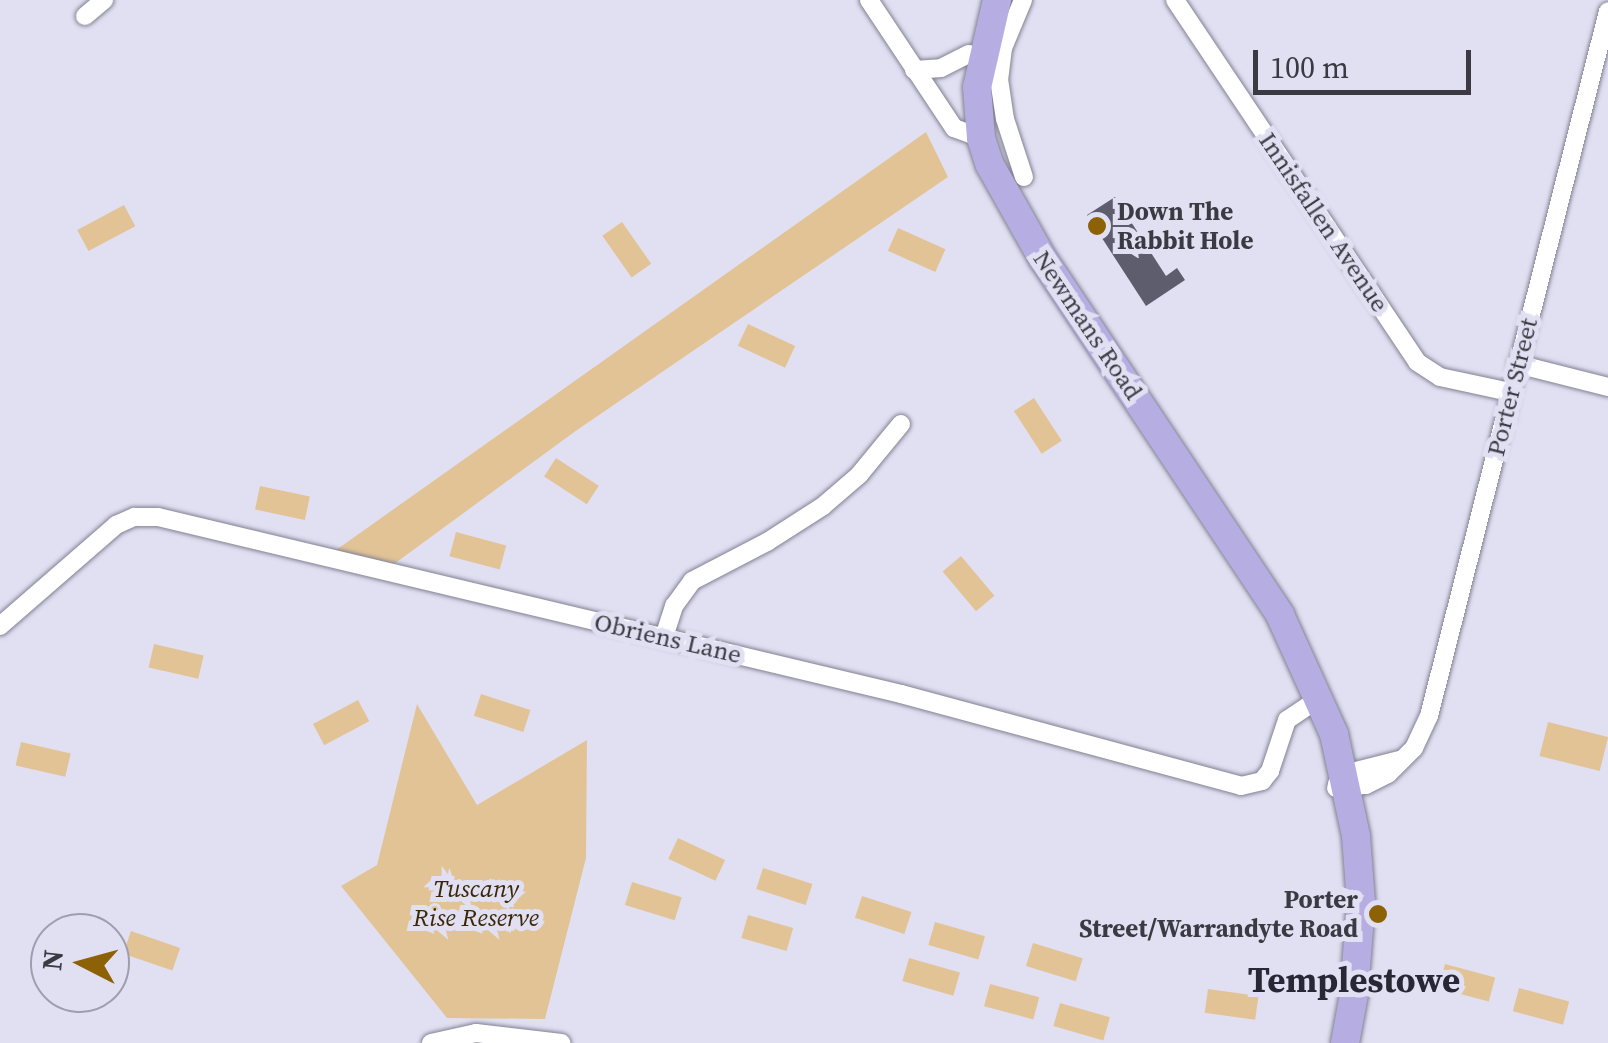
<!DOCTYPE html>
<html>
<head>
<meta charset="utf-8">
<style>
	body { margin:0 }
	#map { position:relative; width:1608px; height:1043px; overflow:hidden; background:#e1e0f3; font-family:"Source Serif 4",serif }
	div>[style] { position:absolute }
	.green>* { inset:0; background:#e2c396; transform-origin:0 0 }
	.building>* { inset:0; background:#5e5d6d }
	.roads { filter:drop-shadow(0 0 2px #828192) drop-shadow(0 0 2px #828192) }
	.street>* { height:18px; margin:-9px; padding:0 9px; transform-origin:9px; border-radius:9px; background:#fff }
	.primary>* { height:28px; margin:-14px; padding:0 14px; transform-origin:14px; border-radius:14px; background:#b6aee2 }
	.dots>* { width:28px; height:28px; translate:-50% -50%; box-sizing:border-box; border:5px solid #e1e0f3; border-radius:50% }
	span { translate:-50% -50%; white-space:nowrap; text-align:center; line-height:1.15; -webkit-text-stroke:10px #e1e0f3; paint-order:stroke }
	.poi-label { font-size:25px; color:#3b3a42; font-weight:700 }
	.left { translate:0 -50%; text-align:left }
	.right { translate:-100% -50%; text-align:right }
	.street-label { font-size:25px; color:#3b3a42 }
	.park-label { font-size:25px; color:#3b2706; font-style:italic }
	.district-label { font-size:35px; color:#292735; font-weight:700 }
	.north { position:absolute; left:30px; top:913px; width:100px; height:100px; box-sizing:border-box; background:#e1e0f3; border:2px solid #9f9eac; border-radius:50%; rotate:276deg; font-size:28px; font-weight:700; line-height:40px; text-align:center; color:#3b3a42 }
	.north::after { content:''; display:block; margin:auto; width:35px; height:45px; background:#8d6106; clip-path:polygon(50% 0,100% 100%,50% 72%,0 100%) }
	.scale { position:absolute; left:1253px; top:50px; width:218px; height:45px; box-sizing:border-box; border:5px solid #3b3a42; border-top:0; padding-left:12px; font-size:30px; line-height:35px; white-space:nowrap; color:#3b3a42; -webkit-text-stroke:8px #e1e0f3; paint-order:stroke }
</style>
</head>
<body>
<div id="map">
	<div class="green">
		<i style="clip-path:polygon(926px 132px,948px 177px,577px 430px,394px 564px,336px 550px)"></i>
		<i style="left:124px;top:205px;width:24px;height:53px;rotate:62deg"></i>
		<i style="left:622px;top:222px;width:51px;height:24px;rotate:55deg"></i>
		<i style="left:898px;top:228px;width:52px;height:25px;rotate:24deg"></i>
		<i style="left:748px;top:324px;width:52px;height:24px;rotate:25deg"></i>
		<i style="left:1034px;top:398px;width:51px;height:24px;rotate:57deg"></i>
		<i style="left:556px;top:458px;width:51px;height:22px;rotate:33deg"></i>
		<i style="left:260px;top:486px;width:51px;height:24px;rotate:12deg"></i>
		<i style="left:456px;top:532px;width:52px;height:25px;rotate:15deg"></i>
		<i style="left:961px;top:556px;width:52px;height:24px;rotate:50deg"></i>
		<i style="left:154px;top:644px;width:51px;height:24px;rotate:13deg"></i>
		<i style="left:481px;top:694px;width:52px;height:23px;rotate:18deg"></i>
		<i style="left:358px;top:700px;width:24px;height:51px;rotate:62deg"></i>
		<i style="clip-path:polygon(417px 704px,477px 805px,587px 740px,586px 858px,545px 1019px,447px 1018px,341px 886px,377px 865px)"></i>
		<i style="left:1548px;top:722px;width:62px;height:35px;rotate:14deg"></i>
		<i style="left:21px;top:742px;width:51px;height:24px;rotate:13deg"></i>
		<i style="left:678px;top:838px;width:52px;height:23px;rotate:25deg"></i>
		<i style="left:763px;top:868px;width:52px;height:22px;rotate:18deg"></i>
		<i style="left:632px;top:882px;width:52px;height:24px;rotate:17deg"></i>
		<i style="left:862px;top:896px;width:52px;height:23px;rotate:18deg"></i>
		<i style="left:748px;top:915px;width:47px;height:24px;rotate:16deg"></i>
		<i style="left:935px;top:922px;width:52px;height:24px;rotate:16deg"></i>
		<i style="left:131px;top:931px;width:52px;height:24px;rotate:19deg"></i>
		<i style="left:1033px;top:943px;width:52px;height:24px;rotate:17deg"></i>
		<i style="left:909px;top:958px;width:53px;height:24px;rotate:16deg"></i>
		<i style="left:1445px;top:964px;width:52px;height:25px;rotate:15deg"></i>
		<i style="left:990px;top:984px;width:51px;height:23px;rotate:15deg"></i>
		<i style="left:1519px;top:988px;width:52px;height:24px;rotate:15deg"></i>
		<i style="left:1208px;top:989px;width:51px;height:24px;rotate:8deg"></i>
		<i style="left:1060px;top:1003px;width:52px;height:24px;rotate:16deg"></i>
	</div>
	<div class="building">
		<i style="clip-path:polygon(1115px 197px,1166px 276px,1177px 268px,1185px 280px,1146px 306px,1087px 215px)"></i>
	</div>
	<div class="roads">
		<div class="street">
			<i style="left:869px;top:0;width:154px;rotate:56.4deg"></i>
			<i style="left:954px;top:128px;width:29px;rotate:20deg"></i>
			<i style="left:1023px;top:0;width:52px;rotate:112.6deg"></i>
			<i style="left:1003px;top:48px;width:31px;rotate:97deg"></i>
			<i style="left:999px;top:79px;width:40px;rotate:81.5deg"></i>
			<i style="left:1005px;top:119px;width:61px;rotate:71.9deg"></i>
			<i style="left:1175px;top:0;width:435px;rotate:56.2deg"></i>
			<i style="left:1417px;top:362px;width:27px;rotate:33deg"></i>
			<i style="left:1440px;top:377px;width:72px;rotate:12.1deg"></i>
			<i style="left:85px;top:16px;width:25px;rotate:-40deg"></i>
			<i style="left:914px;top:70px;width:27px;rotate:-4deg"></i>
			<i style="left:941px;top:68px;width:31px;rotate:-27deg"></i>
			<i style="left:1517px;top:364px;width:94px;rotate:14.2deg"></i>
			<i style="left:0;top:626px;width:154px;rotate:-41deg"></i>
			<i style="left:116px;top:525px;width:20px;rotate:-24deg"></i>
			<i style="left:134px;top:517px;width:24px"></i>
			<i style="left:158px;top:517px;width:764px;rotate:13.4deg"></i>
			<i style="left:901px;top:694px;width:352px;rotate:15.1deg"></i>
			<i style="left:1241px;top:786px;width:22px;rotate:-13deg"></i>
			<i style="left:1262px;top:781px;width:13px;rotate:-51deg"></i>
			<i style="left:1270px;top:771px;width:54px;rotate:-71.6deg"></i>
			<i style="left:1287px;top:720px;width:40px;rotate:-34deg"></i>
			<i style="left:664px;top:637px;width:33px;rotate:-72deg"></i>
			<i style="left:674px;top:606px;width:31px;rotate:-54deg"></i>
			<i style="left:692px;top:581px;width:85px;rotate:-27.5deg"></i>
			<i style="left:767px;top:542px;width:67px;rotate:-32.7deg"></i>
			<i style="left:823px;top:506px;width:48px;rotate:-40.7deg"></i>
			<i style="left:859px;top:475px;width:66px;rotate:-50.5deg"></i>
			<i style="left:1337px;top:784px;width:19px;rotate:-39deg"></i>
			<i style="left:1352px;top:772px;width:49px;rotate:-14.3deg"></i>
			<i style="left:1336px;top:788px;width:30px;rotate:-6deg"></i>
			<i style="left:1366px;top:785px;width:25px;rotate:-27deg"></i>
			<i style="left:1388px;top:774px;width:37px;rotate:-45deg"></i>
			<i style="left:1414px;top:748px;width:35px;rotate:-65deg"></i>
			<i style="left:1429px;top:716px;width:727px;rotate:-75.75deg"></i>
			<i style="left:431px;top:1043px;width:46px;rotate:-12.5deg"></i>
			<i style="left:476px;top:1033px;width:86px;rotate:6.7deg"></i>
		</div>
		<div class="primary">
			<i style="left:997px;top:0;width:89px;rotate:102.9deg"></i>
			<i style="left:977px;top:87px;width:51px;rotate:85.5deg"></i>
			<i style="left:981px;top:138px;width:28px;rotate:72deg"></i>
			<i style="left:990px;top:165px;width:108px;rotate:60.6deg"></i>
			<i style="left:1043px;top:259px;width:428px;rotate:56.3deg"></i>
			<i style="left:1280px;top:615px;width:131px;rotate:65.6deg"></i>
			<i style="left:1334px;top:734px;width:104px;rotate:77.8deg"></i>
			<i style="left:1356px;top:836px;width:66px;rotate:85.7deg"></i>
			<i style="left:1361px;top:902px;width:92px;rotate:94.4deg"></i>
			<i style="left:1354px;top:994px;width:50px;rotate:100.4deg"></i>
		</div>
	</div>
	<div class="dots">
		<i style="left:1097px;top:226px;background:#8d6106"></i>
		<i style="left:1378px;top:914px;background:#8d6106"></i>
	</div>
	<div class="poi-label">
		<span class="left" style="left:1117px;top:226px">Down The<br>Rabbit Hole</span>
		<span class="right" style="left:1358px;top:914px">Porter<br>Street/Warrandyte Road</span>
	</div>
	<div class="street-label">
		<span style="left:1324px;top:222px;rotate:56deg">Innisfallen Avenue</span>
		<span style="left:1088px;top:325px;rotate:56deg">Newmans Road</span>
		<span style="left:1512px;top:387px;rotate:-76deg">Porter Street</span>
		<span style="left:668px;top:638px;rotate:13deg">Obriens Lane</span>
	</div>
	<div class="park-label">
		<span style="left:476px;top:903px">Tuscany<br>Rise Reserve</span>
	</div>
	<div class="district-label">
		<span style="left:1354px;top:980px">Templestowe</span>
	</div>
	<div class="north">N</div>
	<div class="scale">100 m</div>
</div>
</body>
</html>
